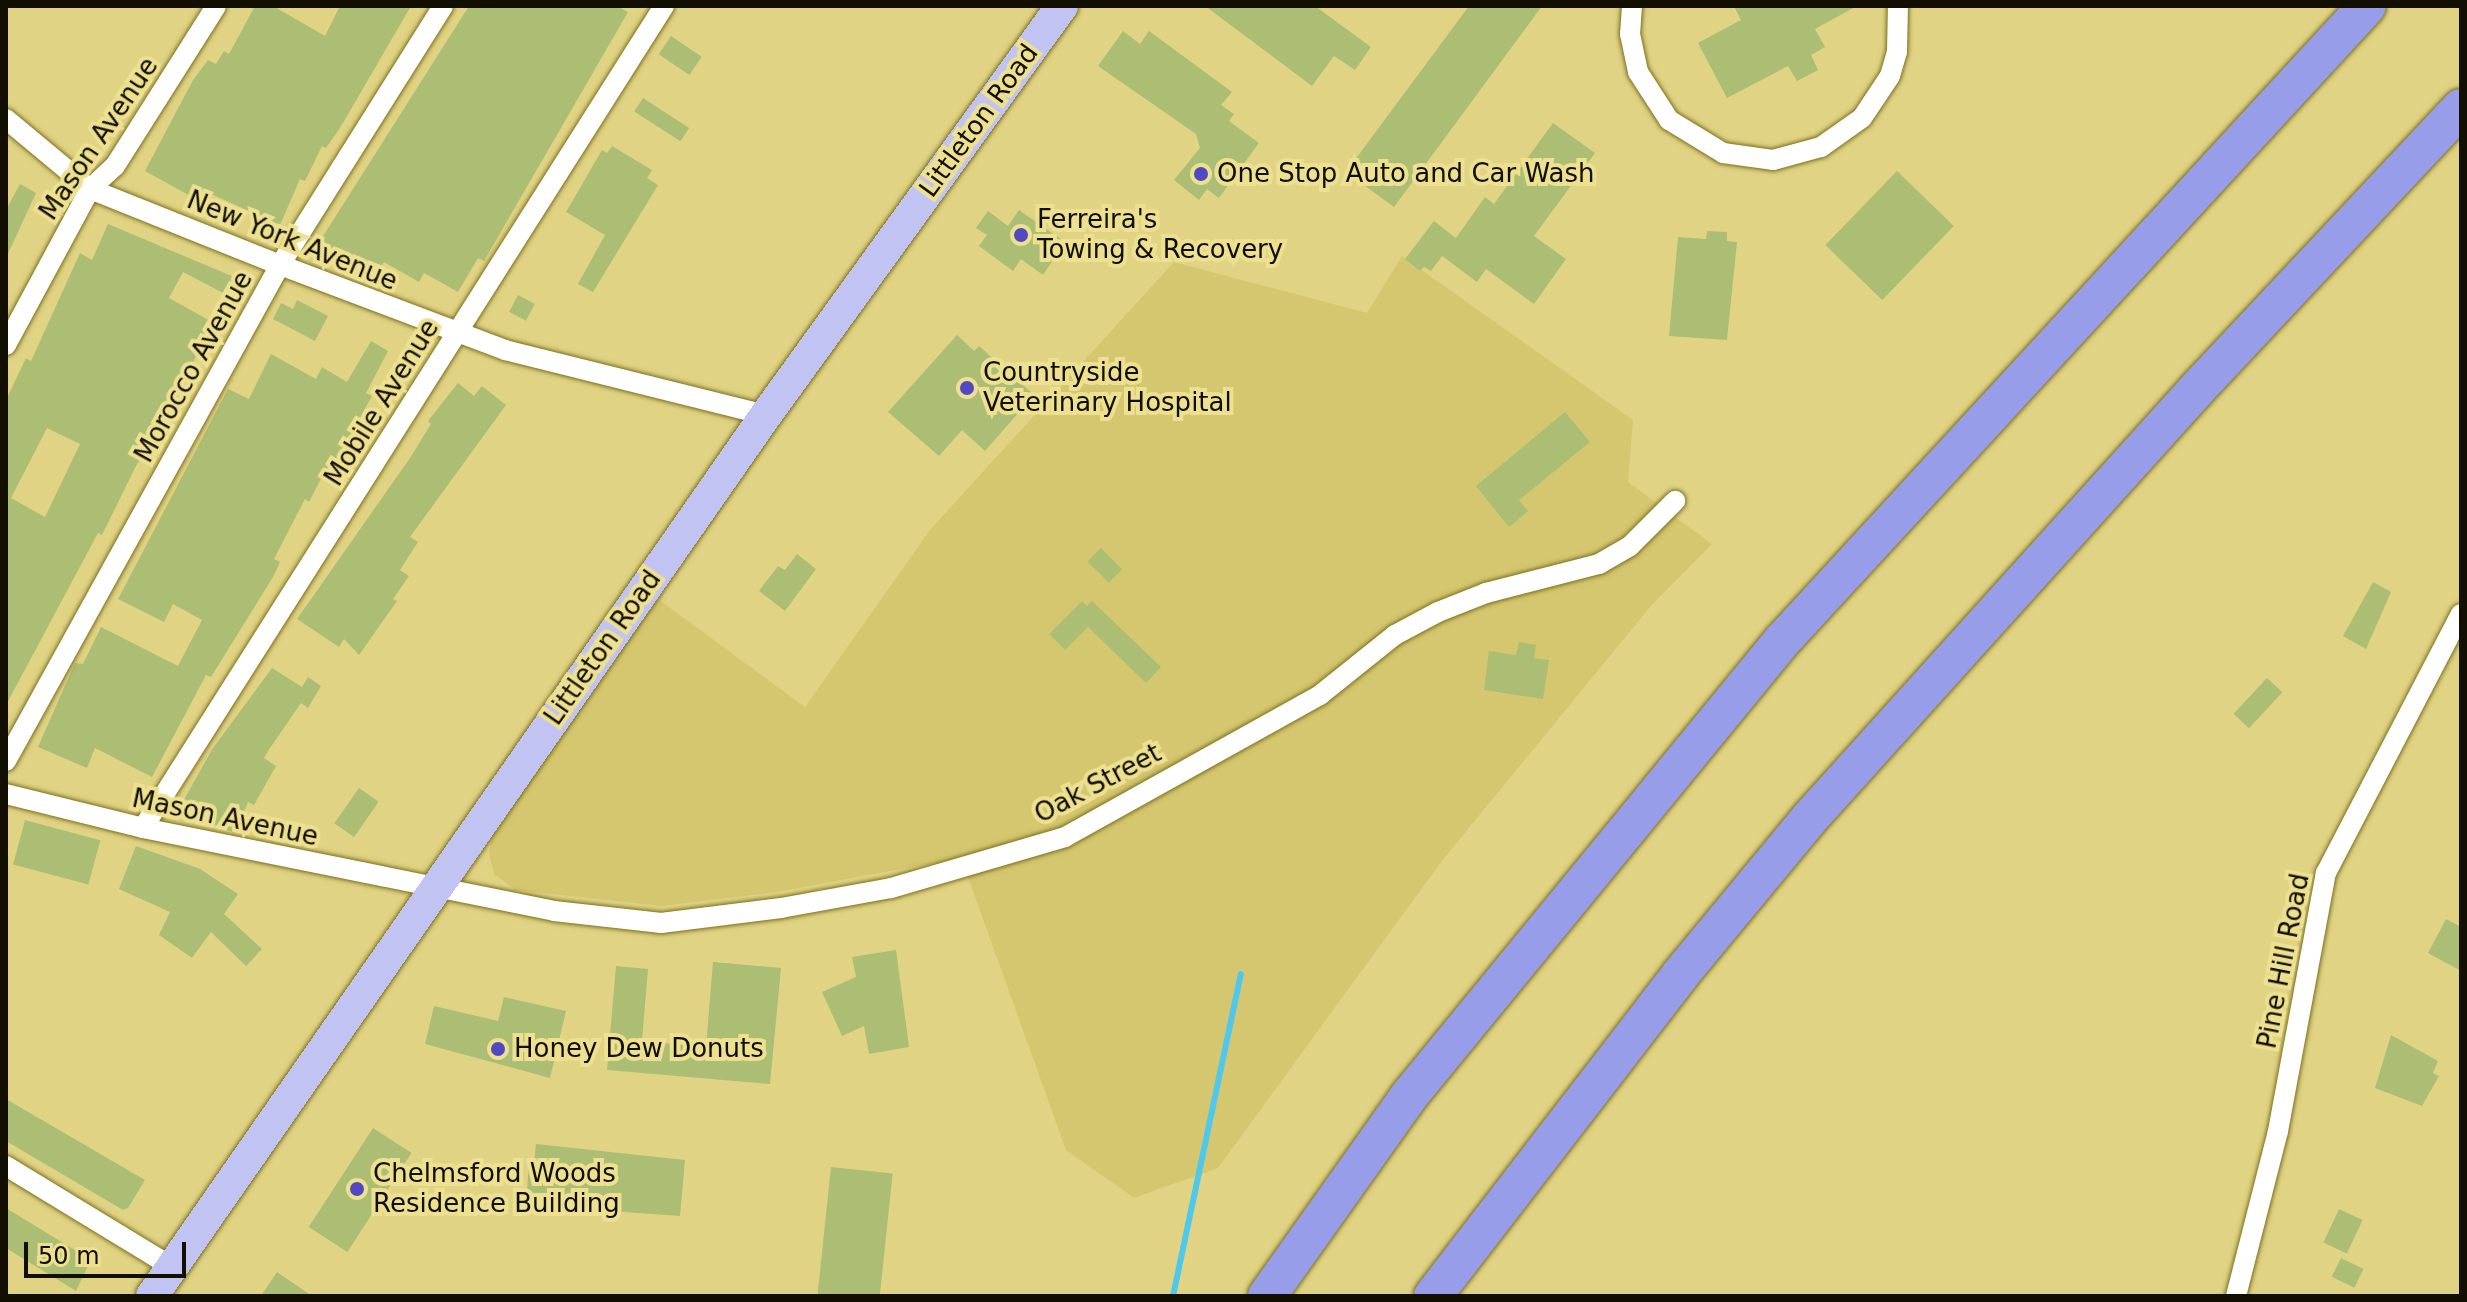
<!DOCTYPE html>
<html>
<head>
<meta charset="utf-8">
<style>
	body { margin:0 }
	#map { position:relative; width:2467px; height:1302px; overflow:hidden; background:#e0d384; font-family:"DejaVu Sans",sans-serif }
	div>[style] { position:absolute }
	.built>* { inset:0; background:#d5c76f }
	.stream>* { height:6px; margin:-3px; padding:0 3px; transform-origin:3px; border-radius:3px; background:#4ec8eb }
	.building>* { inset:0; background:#acbe73; transform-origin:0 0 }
	.roads { filter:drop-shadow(0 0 2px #7d701e) drop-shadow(0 0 2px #7d701e) }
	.minor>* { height:20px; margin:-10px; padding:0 10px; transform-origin:10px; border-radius:10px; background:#fff }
	.primary>* { height:32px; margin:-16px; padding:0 16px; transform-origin:16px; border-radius:16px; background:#c1c4f2 }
	.motorway>* { height:38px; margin:-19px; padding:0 19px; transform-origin:19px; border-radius:19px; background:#979de9 }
	.dots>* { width:22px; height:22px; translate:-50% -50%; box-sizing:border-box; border:4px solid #ede091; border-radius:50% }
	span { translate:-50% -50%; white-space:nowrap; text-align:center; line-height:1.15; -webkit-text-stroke:8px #ede091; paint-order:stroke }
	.street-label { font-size:26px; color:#120e00 }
	.poi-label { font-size:26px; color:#120e00 }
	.left { translate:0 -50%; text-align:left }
	.frame { position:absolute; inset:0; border:8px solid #120e00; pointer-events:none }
	.scale { position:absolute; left:24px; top:1242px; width:162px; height:36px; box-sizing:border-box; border:4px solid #120e00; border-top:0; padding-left:10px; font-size:24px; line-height:28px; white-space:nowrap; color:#120e00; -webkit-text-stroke:6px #ede091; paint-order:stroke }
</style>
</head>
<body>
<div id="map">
	<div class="built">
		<i style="clip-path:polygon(1402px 256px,1633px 420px,1628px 482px,1712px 544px,1650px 607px,1441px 862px,1218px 1168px,1134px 1198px,1066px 1150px,961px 858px,776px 892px,662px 906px,516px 890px,494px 874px,489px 854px,493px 828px,658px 599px,805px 707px,930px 530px,1174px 262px,1367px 313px)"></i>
	</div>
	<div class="stream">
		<i style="left:1173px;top:1296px;width:329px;rotate:-78.1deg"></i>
	</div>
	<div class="building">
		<i style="clip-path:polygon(255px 6px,273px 6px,325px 36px,340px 6px,411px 6px,340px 128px,326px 148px,322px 146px,305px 181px,300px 179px,280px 225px,209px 193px,203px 203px,145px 171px,193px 80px,208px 60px,216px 64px,224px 51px,229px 54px)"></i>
		<i style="clip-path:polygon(469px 6px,617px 6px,628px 12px,484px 261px,478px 258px,458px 292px,424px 273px,419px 282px,384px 262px,376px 275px,320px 241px)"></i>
		<i style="clip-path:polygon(1205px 6px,1315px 6px,1371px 47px,1355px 70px,1334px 56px,1312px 86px)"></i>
		<i style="clip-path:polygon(1469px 6px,1542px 6px,1394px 207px,1346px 172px)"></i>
		<i style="clip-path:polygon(1734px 6px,1857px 6px,1815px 29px,1825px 47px,1811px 55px,1818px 70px,1797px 81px,1788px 66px,1727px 98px,1698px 43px,1741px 20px)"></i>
		<i style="clip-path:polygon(1123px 31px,1140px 44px,1149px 31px,1232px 92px,1221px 105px,1234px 114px,1229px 121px,1259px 143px,1219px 198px,1207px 189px,1199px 200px,1174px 180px,1200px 148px,1196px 134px,1098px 66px)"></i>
		<i style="left:671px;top:36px;width:37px;height:22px;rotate:34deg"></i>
		<i style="left:643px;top:98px;width:55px;height:16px;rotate:33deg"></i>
		<i style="clip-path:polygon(1553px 123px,1595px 153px,1534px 236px,1566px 259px,1534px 304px,1486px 269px,1477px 282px,1442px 256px,1431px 271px,1424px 267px,1420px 271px,1405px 259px,1434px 221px,1456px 238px,1485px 197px,1494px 204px)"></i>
		<i style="clip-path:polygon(612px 146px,652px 170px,647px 178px,658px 185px,593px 292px,578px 284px,605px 235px,566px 212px,602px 150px,607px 153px)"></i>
		<i style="left:1897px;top:171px;width:79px;height:103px;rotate:44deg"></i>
		<i style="clip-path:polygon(20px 184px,36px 193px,6px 258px,6px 210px)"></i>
		<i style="clip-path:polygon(1019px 210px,1065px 242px,1043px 275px,1021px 259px,1013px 271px,979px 246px,987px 235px,976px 228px,988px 211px,1008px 226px)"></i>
		<i style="clip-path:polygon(evenodd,108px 224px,234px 277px,227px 295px,183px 272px,169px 298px,212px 322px,160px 433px,137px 464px,102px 535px,98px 533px,6px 705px,6px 400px,26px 358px,31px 361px,80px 253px,92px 260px,108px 224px,47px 428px,80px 444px,45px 517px,11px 498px,47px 428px)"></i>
		<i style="clip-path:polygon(1707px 231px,1727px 232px,1727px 241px,1737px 242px,1727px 340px,1669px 336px,1678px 237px,1706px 239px)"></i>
		<i style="left:518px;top:295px;width:19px;height:19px;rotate:28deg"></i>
		<i style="clip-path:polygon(297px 300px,328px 316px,315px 341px,273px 319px,281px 303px,293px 309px)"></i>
		<i style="clip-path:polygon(957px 335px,974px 351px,979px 346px,1034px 395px,985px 451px,962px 430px,939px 456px,888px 412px)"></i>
		<i style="clip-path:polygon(371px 341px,388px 351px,366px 393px,372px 396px,330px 471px,326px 469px,309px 502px,305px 499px,274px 559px,280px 562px,273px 577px,211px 677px,206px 675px,152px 777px,95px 748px,87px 768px,38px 747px,75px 663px,83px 664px,101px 627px,178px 666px,202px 620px,173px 604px,164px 622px,118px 599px,228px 389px,249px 399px,271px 354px,316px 379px,322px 367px,347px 382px)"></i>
		<i style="clip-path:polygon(458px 383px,474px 396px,482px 386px,506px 405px,410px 537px,418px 542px,400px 570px,409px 576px,393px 599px,397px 601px,359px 655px,344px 639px,339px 647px,297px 619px,410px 458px,431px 424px,428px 421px)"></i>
		<i style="clip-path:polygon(1565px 412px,1590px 442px,1519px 500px,1528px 511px,1509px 527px,1476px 486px)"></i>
		<i style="left:1101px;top:548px;width:30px;height:19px;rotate:45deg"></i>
		<i style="clip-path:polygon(797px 554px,816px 569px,785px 611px,759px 591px,778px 566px,785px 570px)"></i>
		<i style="clip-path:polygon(2373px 582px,2391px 592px,2366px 649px,2343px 636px)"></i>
		<i style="clip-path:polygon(1082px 601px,1087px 606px,1092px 601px,1161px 667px,1146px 683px,1088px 627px,1065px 650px,1049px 634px)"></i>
		<i style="clip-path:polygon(1519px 642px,1536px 645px,1534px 658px,1549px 660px,1543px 699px,1484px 690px,1489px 651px,1516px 655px)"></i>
		<i style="clip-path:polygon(272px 668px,302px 687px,308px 677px,321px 686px,308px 708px,301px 703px,268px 751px,264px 758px,276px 766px,254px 805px,248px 802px,235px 833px,178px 810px,213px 748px)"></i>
		<i style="left:2267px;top:678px;width:21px;height:49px;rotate:43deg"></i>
		<i style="left:359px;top:788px;width:24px;height:43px;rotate:35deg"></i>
		<i style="left:25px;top:820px;width:78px;height:46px;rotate:15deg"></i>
		<i style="clip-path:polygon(136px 846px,200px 869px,238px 894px,224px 914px,262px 949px,246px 966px,211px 932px,192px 958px,159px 935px,170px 912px,119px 889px)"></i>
		<i style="clip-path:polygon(2446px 919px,2461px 927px,2461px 971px,2428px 953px)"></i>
		<i style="clip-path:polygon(896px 950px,909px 1047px,869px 1054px,864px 1026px,842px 1036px,822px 992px,856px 977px,852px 957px)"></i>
		<i style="clip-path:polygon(713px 962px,781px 968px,770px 1084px,607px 1070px,616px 966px,648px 969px,642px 1041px,706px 1047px)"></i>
		<i style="clip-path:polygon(504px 997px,566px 1011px,550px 1078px,425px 1044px,434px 1006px,498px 1021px)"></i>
		<i style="clip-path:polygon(2391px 1035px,2438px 1061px,2433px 1073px,2439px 1076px,2422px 1106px,2375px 1088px)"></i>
		<i style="clip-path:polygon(6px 1099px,145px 1180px,128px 1208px,123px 1210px,6px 1141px)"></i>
		<i style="left:373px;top:1128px;width:46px;height:118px;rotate:33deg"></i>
		<i style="clip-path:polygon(536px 1144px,685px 1160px,680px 1216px,526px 1205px,529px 1162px,534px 1162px)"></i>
		<i style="left:831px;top:1167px;width:62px;height:130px;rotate:6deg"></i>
		<i style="clip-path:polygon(6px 1208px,91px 1260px,76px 1291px,6px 1248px)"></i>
		<i style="left:2339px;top:1209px;width:26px;height:37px;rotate:25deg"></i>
		<i style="left:2341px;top:1258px;width:25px;height:21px;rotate:26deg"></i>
		<i style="clip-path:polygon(277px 1272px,312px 1296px,261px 1296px)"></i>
	</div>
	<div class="roads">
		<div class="minor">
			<i style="left:1632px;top:6px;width:28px;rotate:94deg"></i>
			<i style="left:1630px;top:34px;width:39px;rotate:78deg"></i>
			<i style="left:1638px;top:72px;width:57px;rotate:57.1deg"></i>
			<i style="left:1669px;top:120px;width:63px;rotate:31.4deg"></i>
			<i style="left:1723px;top:153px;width:50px;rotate:8deg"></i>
			<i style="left:1773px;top:160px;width:50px;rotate:-15.2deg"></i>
			<i style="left:1821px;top:147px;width:50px;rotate:-35.3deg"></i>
			<i style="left:1862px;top:118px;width:50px;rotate:-56.3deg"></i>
			<i style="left:1890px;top:76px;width:25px;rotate:-74deg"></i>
			<i style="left:1897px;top:52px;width:46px;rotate:-88.8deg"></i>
			<i style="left:6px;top:119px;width:109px;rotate:39.8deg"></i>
			<i style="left:90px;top:189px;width:205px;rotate:21.8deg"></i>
			<i style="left:280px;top:265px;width:241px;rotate:20.7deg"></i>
			<i style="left:505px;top:350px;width:269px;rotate:14deg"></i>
			<i style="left:6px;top:345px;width:177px;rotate:-61.7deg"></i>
			<i style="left:90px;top:189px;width:34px;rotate:-43deg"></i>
			<i style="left:115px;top:166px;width:189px;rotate:-57.7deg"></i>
			<i style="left:6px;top:761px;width:567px;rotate:-61.08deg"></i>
			<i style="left:280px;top:265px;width:306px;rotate:-57.8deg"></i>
			<i style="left:6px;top:794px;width:141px;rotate:13.9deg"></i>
			<i style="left:143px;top:828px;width:419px;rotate:11.4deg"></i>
			<i style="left:554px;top:911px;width:108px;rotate:6.4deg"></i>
			<i style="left:661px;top:923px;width:121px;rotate:-7.1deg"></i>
			<i style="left:781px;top:908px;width:112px;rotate:-10.3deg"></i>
			<i style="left:891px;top:888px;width:181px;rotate:-16.3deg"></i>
			<i style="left:1065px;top:837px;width:292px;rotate:-29.1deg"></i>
			<i style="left:1320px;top:695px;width:96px;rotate:-38.7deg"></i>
			<i style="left:1395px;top:635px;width:49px;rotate:-28.1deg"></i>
			<i style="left:1438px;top:612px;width:52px;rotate:-21.6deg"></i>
			<i style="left:1486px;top:593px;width:117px;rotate:-14.4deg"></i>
			<i style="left:1599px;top:564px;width:36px;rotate:-30deg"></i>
			<i style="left:1630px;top:546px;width:64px;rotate:-45deg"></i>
			<i style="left:143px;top:828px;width:973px;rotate:-57.63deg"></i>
			<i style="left:6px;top:1166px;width:194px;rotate:31.3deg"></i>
			<i style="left:2236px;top:1296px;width:170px;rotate:-75.7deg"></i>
			<i style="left:2278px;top:1131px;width:262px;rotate:-79.5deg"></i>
			<i style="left:2326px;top:873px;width:292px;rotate:-62.5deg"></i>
		</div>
		<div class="primary">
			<i style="left:152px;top:1296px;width:1074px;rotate:-55.13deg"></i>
			<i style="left:766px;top:415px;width:505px;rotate:-54.11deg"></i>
		</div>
		<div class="motorway">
			<i style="left:1267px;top:1296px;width:245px;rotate:-54.6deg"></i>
			<i style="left:1409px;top:1096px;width:588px;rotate:-50.66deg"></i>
			<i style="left:1782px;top:641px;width:863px;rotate:-47.35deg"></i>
			<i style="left:1433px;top:1296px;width:405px;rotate:-52.4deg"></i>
			<i style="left:1680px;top:975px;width:202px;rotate:-50.4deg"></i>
			<i style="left:1809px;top:819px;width:581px;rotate:-47.93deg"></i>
			<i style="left:2198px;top:388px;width:384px;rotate:-46.8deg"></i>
		</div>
	</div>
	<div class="dots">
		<i style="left:1201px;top:174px;background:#5049c1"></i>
		<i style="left:1021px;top:235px;background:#5049c1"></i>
		<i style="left:967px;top:388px;background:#5049c1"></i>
		<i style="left:498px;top:1049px;background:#5049c1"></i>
		<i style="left:357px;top:1189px;background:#5049c1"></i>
	</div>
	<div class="street-label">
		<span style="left:979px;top:121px;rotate:-54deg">Littleton Road</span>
		<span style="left:99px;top:139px;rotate:-56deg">Mason Avenue</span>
		<span style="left:292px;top:241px;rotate:22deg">New York Avenue</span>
		<span style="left:194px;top:367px;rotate:-61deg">Morocco Avenue</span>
		<span style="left:382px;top:403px;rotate:-58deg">Mobile Avenue</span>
		<span style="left:603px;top:648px;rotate:-55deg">Littleton Road</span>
		<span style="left:1098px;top:784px;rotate:-28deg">Oak Street</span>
		<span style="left:225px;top:818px;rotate:12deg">Mason Avenue</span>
		<span style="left:2284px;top:961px;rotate:-79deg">Pine Hill Road</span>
	</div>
	<div class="poi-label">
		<span class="left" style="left:1217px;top:174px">One Stop Auto and Car Wash</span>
		<span class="left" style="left:1037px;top:235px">Ferreira's<br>Towing &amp; Recovery</span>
		<span class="left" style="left:983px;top:388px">Countryside<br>Veterinary Hospital</span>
		<span class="left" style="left:514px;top:1049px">Honey Dew Donuts</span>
		<span class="left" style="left:373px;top:1189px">Chelmsford Woods<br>Residence Building</span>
	</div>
	<div class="frame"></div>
	<div class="scale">50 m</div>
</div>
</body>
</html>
